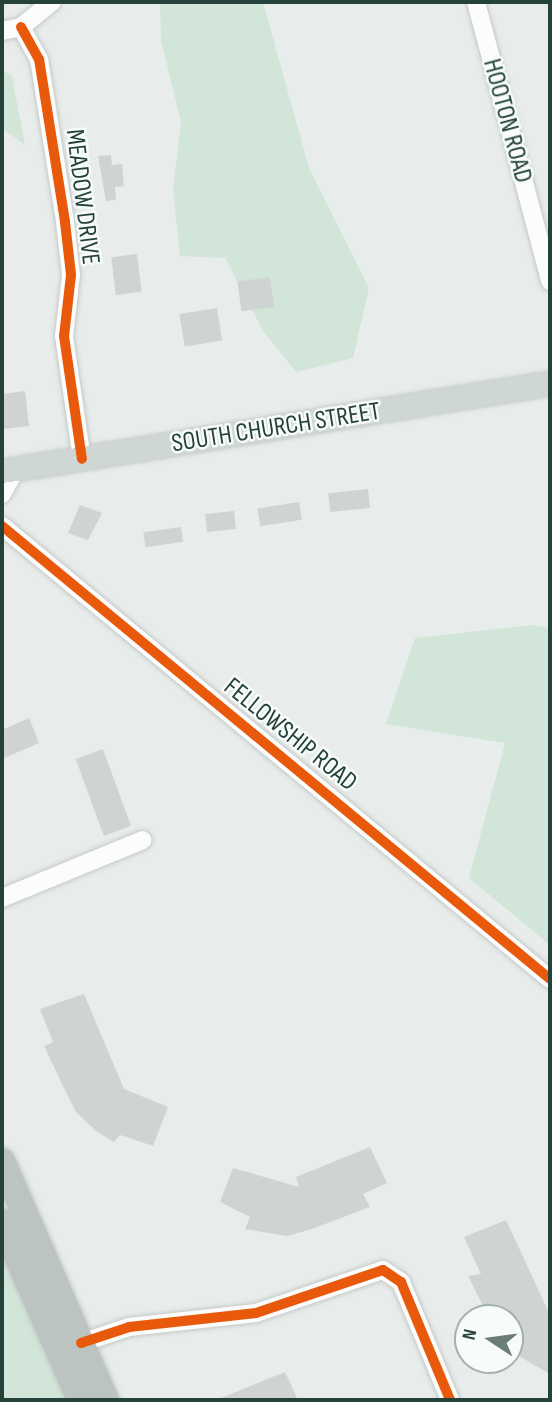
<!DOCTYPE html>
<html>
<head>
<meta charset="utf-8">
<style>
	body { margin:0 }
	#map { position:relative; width:552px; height:1402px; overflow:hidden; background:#e8edeb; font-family:"Sofia Sans Condensed",sans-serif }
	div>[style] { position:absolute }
	.green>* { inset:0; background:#d1e6d8 }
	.building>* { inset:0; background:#cfd4d2; transform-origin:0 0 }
	.roads { filter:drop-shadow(0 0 2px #c5cac8) drop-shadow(0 0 2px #c5cac8) }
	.minor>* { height:18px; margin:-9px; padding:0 9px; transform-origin:9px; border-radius:9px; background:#fcfcfc }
	.major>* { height:23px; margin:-11.5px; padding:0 11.5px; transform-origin:11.5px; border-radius:11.5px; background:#cfd7d5 }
	.highway>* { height:26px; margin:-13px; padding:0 13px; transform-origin:13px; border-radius:13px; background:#bcc4c2 }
	.cycleway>* { height:10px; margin:-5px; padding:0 5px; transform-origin:5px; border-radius:5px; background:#e8590c }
	span { translate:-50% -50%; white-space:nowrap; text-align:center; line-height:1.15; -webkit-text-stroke:5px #f7fbf9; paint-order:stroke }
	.street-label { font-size:26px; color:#24423a }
	.frame { position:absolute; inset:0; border:4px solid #24423a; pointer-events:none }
	.north { position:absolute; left:454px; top:1304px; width:70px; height:70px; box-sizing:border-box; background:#f7fbf9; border:2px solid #a3b1ad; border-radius:50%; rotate:283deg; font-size:19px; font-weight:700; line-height:28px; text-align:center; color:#24423a }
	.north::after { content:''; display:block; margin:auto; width:24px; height:32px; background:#697e78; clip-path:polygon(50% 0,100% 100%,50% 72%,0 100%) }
</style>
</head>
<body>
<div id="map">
	<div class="green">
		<i style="clip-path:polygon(160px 2px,263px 2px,309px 168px,369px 288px,353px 358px,296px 372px,263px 331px,225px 258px,180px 256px,173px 189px,181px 122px,161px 41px)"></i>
		<i style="clip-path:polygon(2px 70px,12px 76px,25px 145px,2px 128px)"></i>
		<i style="clip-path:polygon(532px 625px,550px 628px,550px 945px,469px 878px,505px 743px,386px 724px,415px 638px)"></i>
		<i style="clip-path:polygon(2px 1222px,80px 1400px,2px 1400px)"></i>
	</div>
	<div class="building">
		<i style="clip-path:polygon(111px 155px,112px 165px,122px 164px,124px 186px,115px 187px,116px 200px,106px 201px,98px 156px)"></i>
		<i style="left:137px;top:254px;width:38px;height:26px;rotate:83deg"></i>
		<i style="left:270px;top:277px;width:30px;height:33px;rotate:82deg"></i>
		<i style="left:217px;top:308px;width:33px;height:38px;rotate:81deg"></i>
		<i style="clip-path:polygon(25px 391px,29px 426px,2px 429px,2px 394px)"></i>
		<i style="left:368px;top:489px;width:19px;height:40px;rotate:84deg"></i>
		<i style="left:299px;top:502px;width:18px;height:42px;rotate:81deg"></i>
		<i style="clip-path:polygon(80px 505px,102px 513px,88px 540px,68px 533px)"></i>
		<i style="left:234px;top:511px;width:18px;height:29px;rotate:84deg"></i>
		<i style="left:181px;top:527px;width:15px;height:38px;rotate:82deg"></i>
		<i style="clip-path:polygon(29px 718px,39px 743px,2px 759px,2px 730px)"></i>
		<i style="left:103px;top:749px;width:82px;height:29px;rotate:70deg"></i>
		<i style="clip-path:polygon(84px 994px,124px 1089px,168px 1107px,153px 1146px,120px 1135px,114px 1142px,96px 1131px,76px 1112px,63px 1086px,44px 1046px,53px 1042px,40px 1009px)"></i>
		<i style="clip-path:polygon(370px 1147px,387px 1183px,363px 1194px,370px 1207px,312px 1229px,287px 1236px,245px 1229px,250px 1217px,220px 1202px,233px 1168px,299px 1187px,296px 1177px)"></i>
		<i style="clip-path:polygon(506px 1220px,550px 1315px,550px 1374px,510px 1351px,510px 1318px,489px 1318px,468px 1276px,481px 1274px,464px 1237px)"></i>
		<i style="clip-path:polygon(285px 1372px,298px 1400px,216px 1400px)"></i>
	</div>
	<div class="roads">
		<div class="minor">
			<i style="left:476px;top:2px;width:289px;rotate:75.1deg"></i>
			<i style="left:21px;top:27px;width:37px;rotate:61deg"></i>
			<i style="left:39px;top:59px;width:165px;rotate:80.9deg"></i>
			<i style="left:65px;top:222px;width:53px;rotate:83.5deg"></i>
			<i style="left:71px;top:275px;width:61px;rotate:96.5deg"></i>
			<i style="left:64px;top:336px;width:124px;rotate:81.7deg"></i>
			<i style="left:2px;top:31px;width:19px;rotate:-12deg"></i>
			<i style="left:21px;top:27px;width:40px;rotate:-39deg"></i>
			<i style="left:2px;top:494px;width:29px;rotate:-61deg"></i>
			<i style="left:2px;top:526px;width:711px;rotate:39.58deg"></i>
			<i style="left:2px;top:898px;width:152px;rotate:-22.4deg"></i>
			<i style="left:81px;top:1343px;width:51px;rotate:-18.4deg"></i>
			<i style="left:129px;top:1327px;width:128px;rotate:-6.3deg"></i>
			<i style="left:256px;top:1313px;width:134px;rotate:-18.7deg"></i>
			<i style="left:383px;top:1270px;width:22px;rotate:34deg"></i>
			<i style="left:401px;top:1282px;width:128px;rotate:67.4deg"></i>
		</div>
		<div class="major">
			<i style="left:2px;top:471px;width:555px;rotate:-9.12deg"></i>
		</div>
		<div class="highway">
			<i style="left:2px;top:1161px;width:261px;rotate:66.5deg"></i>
			<i style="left:2px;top:1222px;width:194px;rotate:66.3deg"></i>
		</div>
	</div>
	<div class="cycleway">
		<i style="left:21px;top:27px;width:37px;rotate:61deg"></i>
		<i style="left:39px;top:59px;width:165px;rotate:80.9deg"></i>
		<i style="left:65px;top:222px;width:53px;rotate:83.5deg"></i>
		<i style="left:71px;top:275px;width:61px;rotate:96.5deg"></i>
		<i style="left:64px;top:336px;width:124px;rotate:81.7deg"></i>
		<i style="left:2px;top:526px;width:711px;rotate:39.58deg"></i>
		<i style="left:81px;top:1343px;width:51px;rotate:-18.4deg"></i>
		<i style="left:129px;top:1327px;width:128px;rotate:-6.3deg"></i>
		<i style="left:256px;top:1313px;width:134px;rotate:-18.7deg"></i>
		<i style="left:383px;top:1270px;width:22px;rotate:34deg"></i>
		<i style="left:401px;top:1282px;width:128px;rotate:67.4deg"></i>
	</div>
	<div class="street-label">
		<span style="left:507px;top:121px;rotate:75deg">HOOTON ROAD</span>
		<span style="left:82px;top:197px;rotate:83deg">MEADOW DRIVE</span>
		<span style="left:276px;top:428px;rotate:-9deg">SOUTH CHURCH STREET</span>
		<span style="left:290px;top:735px;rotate:39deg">FELLOWSHIP ROAD</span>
	</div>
	<div class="frame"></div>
	<div class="north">N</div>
</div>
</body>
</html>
